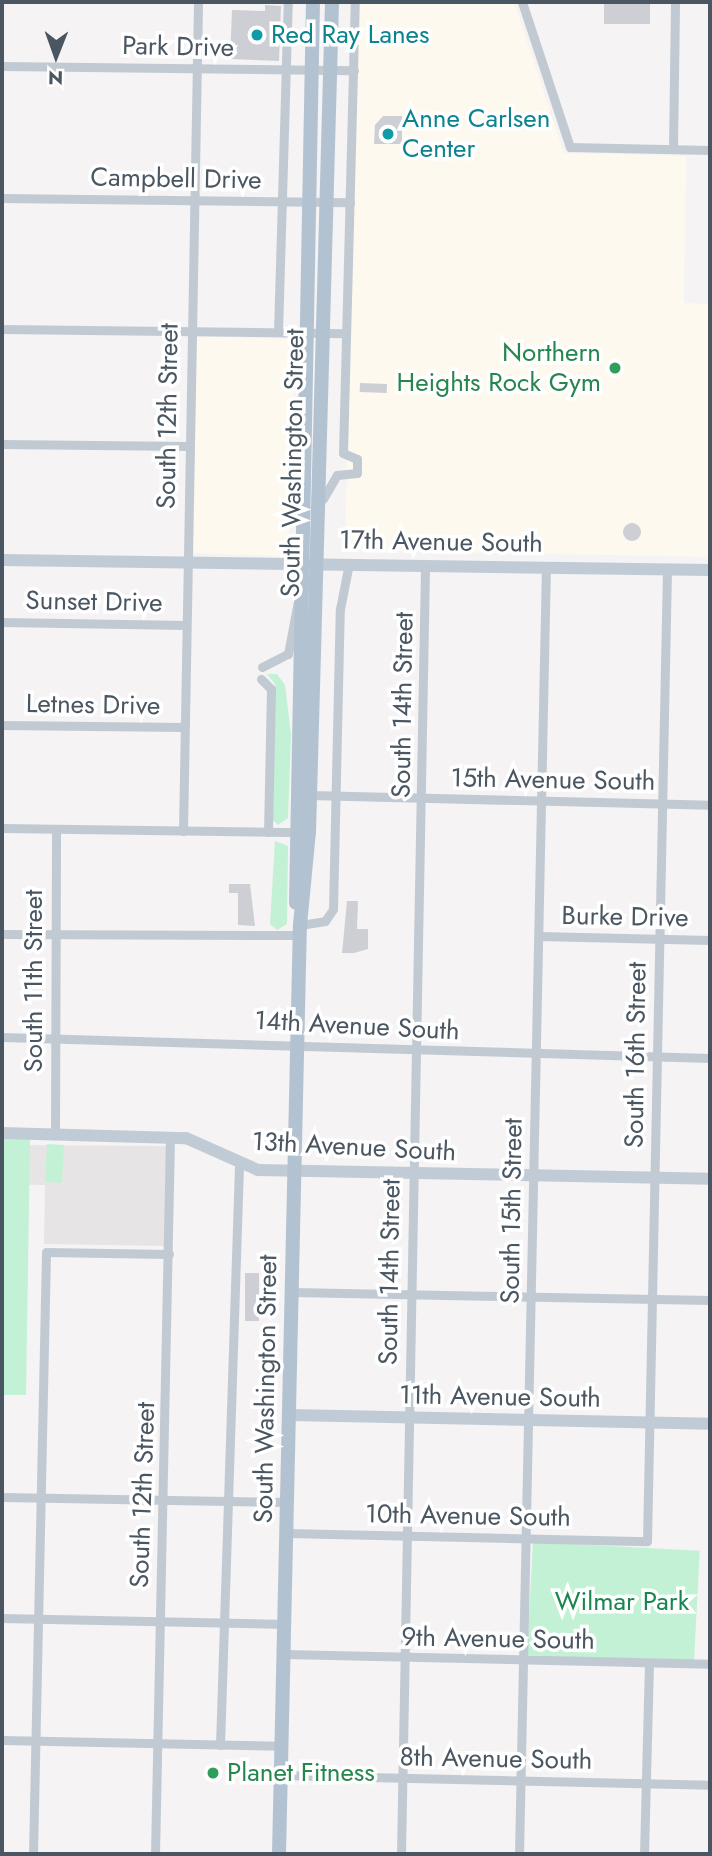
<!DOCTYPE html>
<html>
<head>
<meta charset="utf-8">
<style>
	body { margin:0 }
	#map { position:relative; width:712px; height:1856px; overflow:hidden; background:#f5f3f3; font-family:Jost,sans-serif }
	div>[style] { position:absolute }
	.commercial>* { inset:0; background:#fdf9ef; transform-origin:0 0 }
	.education>* { inset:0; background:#e6e4e5 }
	.green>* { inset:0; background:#c3f1d5; transform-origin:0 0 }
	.building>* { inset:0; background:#cdcfd5; transform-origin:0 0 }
	.round { border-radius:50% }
	.street>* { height:9px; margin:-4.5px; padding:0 4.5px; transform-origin:4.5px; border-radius:4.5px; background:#c1cad2 }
	.secondary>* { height:12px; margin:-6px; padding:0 6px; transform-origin:6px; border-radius:6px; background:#c1cbd6 }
	.primary>* { height:14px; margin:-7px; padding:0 7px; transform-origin:7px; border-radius:7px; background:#b3c2d1 }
	.dots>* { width:19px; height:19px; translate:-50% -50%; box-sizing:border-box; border:4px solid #fff; border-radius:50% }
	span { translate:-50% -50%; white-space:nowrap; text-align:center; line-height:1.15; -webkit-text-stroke:7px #fff; paint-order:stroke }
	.culture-label { font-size:26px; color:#0d838f }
	.left { translate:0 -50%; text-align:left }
	.street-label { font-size:26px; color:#4a5661 }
	.leisure-label { font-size:26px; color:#27864d }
	.right { translate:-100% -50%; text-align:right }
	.park-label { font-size:26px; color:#17864f }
	.frame { position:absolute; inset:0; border:4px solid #4a5661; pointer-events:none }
	.north { position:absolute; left:21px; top:21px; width:70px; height:70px; -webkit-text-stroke:5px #fff; paint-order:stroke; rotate:181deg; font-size:19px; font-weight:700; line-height:28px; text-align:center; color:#4a5661 }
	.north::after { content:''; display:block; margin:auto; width:24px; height:32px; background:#4a5661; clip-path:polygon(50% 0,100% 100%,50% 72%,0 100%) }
</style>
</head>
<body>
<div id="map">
	<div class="commercial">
		<i style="clip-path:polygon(358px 2px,514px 2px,564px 153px,686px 156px,684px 303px,710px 304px,710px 557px,345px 550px)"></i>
		<i style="left:194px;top:336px;width:102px;height:217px;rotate:2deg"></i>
	</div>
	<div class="education">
		<i style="clip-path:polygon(2px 1145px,170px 1146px,169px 1246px,44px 1244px,45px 1185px,2px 1184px)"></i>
	</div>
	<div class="green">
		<i style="clip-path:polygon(267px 674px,277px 674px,285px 685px,291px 735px,288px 818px,278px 825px,272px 819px,275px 684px)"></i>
		<i style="clip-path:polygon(275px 841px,288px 846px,287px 924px,277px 930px,270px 924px)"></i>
		<i style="clip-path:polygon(2px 1137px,30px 1138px,26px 1395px,2px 1395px)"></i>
		<i style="left:47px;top:1144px;width:17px;height:38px;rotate:3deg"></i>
		<i style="left:533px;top:1542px;width:167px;height:113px;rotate:3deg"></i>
	</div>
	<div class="building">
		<i style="left:604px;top:2px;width:46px;height:22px"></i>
		<i style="clip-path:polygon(265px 5px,281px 6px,279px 61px,230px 59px,232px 10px,265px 11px)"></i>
		<i style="clip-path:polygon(383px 116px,402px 116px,402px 144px,374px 144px,375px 125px)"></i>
		<i style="left:360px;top:383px;width:27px;height:9px;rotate:2deg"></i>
		<i class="round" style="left:623px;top:523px;width:18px;height:18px"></i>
		<i style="clip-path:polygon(229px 884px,250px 884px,255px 926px,238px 925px,238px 893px,229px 893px)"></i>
		<i style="clip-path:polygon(347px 901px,358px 901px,357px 929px,368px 929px,368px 949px,354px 953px,342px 953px)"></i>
		<i style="left:245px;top:1273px;width:14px;height:48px"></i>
	</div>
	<div class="street">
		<i style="left:522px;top:2px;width:153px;rotate:71.7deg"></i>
		<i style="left:570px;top:147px;width:140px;rotate:1.2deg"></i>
		<i style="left:2px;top:66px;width:352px;rotate:0.7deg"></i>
		<i style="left:673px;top:149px;width:147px;rotate:-89.2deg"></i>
		<i style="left:2px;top:198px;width:348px;rotate:0.7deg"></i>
		<i style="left:2px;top:329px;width:344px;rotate:0.7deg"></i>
		<i style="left:278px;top:332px;width:330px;rotate:-88.3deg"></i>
		<i style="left:2px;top:444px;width:186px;rotate:0.6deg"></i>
		<i style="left:323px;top:499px;width:28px;rotate:-60deg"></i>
		<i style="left:337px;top:475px;width:20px;rotate:-6deg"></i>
		<i style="left:357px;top:473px;width:14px;rotate:-90deg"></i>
		<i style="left:357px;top:459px;width:15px;rotate:-157deg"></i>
		<i style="left:343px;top:453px;width:451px;rotate:-88.5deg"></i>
		<i style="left:2px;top:622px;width:184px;rotate:0.9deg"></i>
		<i style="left:262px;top:667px;width:29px;rotate:-27deg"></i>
		<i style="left:288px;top:654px;width:54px;rotate:-79.3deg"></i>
		<i style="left:261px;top:679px;width:14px;rotate:45deg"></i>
		<i style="left:271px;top:689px;width:143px;rotate:91.2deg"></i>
		<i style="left:2px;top:725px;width:182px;rotate:0.6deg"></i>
		<i style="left:310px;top:795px;width:400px;rotate:1.4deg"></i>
		<i style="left:2px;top:828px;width:299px;rotate:0.8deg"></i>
		<i style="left:183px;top:831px;width:829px;rotate:-88.96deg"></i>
		<i style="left:300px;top:925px;width:25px;rotate:-9deg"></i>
		<i style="left:325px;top:921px;width:14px;rotate:-56deg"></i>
		<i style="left:333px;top:909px;width:300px;rotate:-88.7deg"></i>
		<i style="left:340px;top:609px;width:47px;rotate:-78.9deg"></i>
		<i style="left:2px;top:934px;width:297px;rotate:0.2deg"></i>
		<i style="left:539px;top:936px;width:171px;rotate:1.3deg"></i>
		<i style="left:2px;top:1037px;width:708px;rotate:1.7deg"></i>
		<i style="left:55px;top:1134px;width:305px;rotate:-89.8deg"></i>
		<i style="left:292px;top:1292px;width:418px;rotate:1.1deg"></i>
		<i style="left:2px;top:1497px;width:286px;rotate:1deg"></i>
		<i style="left:287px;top:1533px;width:360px;rotate:1.3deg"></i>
		<i style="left:647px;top:1541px;width:972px;rotate:-88.82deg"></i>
		<i style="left:2px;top:1618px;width:283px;rotate:1.2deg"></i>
		<i style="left:285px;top:1654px;width:425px;rotate:1.3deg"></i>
		<i style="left:2px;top:1740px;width:280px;rotate:1.2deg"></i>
		<i style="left:220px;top:1745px;width:580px;rotate:-88.12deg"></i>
		<i style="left:281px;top:1775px;width:429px;rotate:1.3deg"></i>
		<i style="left:33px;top:1854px;width:602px;rotate:-88.76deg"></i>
		<i style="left:46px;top:1252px;width:123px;rotate:0.9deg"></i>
		<i style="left:155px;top:1854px;width:718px;rotate:-88.8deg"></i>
		<i style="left:401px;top:1854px;width:1289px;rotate:-88.93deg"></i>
		<i style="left:519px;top:1854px;width:1286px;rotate:-88.8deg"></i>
		<i style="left:644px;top:1854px;width:191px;rotate:-88.5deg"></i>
	</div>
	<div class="secondary">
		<i style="left:2px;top:560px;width:708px;rotate:0.81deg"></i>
		<i style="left:2px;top:1133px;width:184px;rotate:1.6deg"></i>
		<i style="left:186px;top:1138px;width:79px;rotate:24deg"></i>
		<i style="left:258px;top:1170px;width:452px;rotate:1.1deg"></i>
		<i style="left:290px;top:1415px;width:420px;rotate:1.2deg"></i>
	</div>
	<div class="primary">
		<i style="left:296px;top:903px;width:901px;rotate:-88.92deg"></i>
		<i style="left:279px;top:1854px;width:929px;rotate:-88.71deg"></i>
		<i style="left:300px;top:925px;width:93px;rotate:-84.5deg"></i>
		<i style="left:309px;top:832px;width:830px;rotate:-88.41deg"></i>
	</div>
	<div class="dots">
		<i style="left:257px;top:35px;background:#0f9aa8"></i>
		<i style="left:388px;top:134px;background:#0f9aa8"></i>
		<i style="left:615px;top:368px;background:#2e9e5b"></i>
		<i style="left:213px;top:1773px;background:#2e9e5b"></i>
	</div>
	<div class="culture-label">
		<span class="left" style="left:271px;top:35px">Red Ray Lanes</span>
		<span class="left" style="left:402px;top:134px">Anne Carlsen<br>Center</span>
	</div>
	<div class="street-label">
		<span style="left:178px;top:47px;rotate:1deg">Park Drive</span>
		<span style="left:176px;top:179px;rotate:1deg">Campbell Drive</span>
		<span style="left:168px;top:416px;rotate:-89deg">South 12th Street</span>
		<span style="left:293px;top:463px;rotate:-89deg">South Washington Street</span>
		<span style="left:441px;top:542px;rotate:1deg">17th Avenue South</span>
		<span style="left:94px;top:602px;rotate:1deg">Sunset Drive</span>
		<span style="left:93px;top:705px;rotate:1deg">Letnes Drive</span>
		<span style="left:403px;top:705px;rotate:-89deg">South 14th Street</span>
		<span style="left:553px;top:780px;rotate:1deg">15th Avenue South</span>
		<span style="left:625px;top:917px;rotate:1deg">Burke Drive</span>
		<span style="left:34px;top:981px;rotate:-90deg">South 11th Street</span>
		<span style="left:357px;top:1026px;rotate:3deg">14th Avenue South</span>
		<span style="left:636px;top:1055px;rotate:-89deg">South 16th Street</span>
		<span style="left:354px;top:1147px;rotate:3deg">13th Avenue South</span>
		<span style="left:512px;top:1211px;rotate:-89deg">South 15th Street</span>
		<span style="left:390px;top:1272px;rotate:-89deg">South 14th Street</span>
		<span style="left:266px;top:1389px;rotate:-89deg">South Washington Street</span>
		<span style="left:500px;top:1397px;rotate:1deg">11th Avenue South</span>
		<span style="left:143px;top:1495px;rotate:-88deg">South 12th Street</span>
		<span style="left:468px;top:1516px;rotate:1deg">10th Avenue South</span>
		<span style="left:498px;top:1639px;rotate:1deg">9th Avenue South</span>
		<span style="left:496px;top:1759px;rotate:1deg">8th Avenue South</span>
	</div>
	<div class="leisure-label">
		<span class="right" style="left:601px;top:368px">Northern<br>Heights Rock Gym</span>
		<span class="left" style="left:227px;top:1773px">Planet Fitness</span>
	</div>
	<div class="park-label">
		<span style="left:622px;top:1602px">Wilmar Park</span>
	</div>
	<div class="frame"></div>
	<div class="north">N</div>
</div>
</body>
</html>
